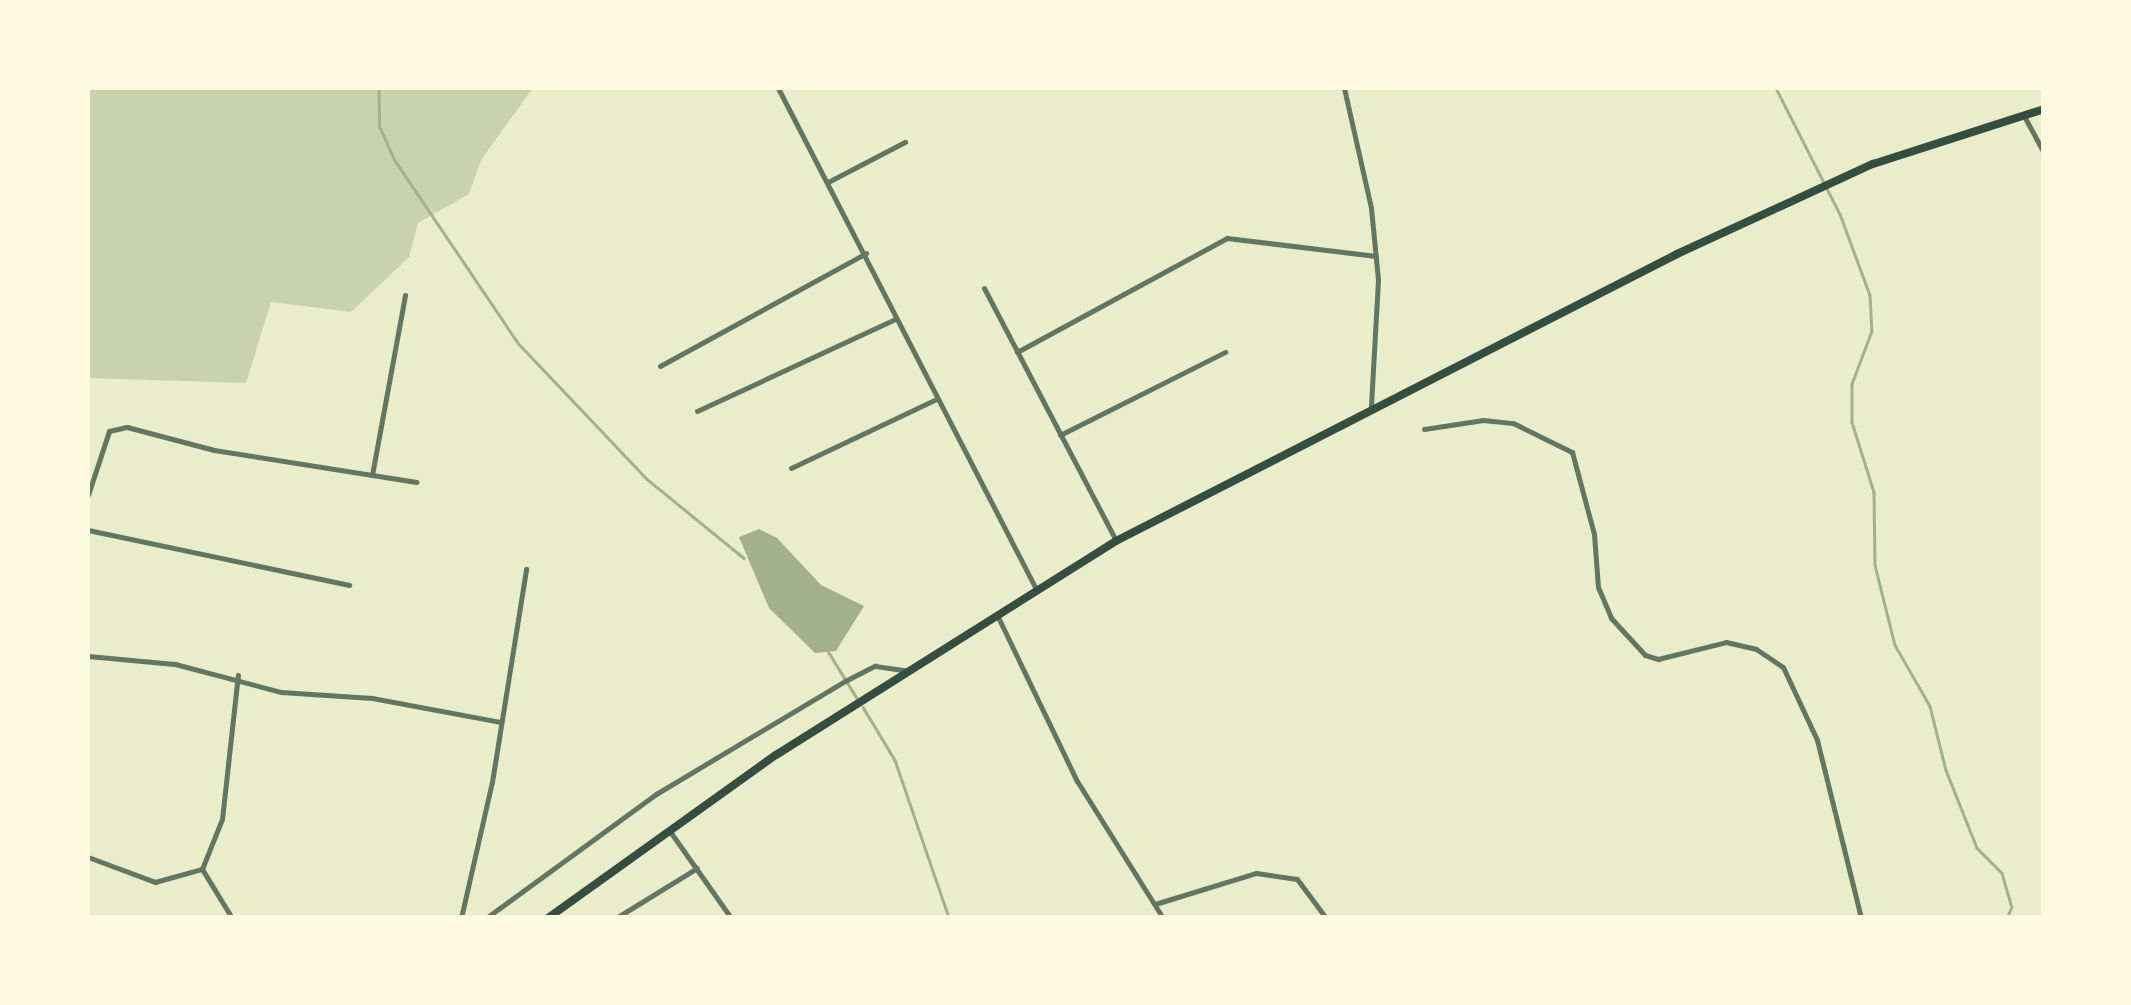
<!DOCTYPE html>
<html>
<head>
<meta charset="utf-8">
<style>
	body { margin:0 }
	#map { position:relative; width:2131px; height:1005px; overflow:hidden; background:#e9edc9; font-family:"Public Sans",sans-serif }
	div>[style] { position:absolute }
	.green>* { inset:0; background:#cad2ad }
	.water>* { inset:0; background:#a3b18a }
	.stream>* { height:2.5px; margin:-1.25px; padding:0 1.25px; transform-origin:1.25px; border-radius:1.25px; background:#a3b18a }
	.minor>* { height:5px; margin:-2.5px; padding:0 2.5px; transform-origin:2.5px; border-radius:2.5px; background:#617663 }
	.primary>* { height:8px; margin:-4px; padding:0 4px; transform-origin:4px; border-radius:4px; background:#344e41 }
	span { translate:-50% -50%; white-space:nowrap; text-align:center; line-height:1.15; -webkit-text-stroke:10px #fefae0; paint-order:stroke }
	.frame { position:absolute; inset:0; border:90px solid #fefae0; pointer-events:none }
</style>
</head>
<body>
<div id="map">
	<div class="green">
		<i style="clip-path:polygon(88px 88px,533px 88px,481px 160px,469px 194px,418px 223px,409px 257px,351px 312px,271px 302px,246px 383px,88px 378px)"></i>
	</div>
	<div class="water">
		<i style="clip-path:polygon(759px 529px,777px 538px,821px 585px,864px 606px,836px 651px,815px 653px,769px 608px,739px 537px)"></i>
	</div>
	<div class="stream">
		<i style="left:379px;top:88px;width:39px;rotate:89deg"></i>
		<i style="left:380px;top:127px;width:35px;rotate:66deg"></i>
		<i style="left:394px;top:159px;width:223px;rotate:56deg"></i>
		<i style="left:519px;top:344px;width:186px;rotate:46.5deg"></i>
		<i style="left:647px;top:479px;width:125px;rotate:39.2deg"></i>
		<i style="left:1776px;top:88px;width:141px;rotate:63.1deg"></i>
		<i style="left:1840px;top:214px;width:86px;rotate:69.7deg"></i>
		<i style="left:1870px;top:295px;width:36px;rotate:87deg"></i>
		<i style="left:1872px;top:331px;width:57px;rotate:110.7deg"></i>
		<i style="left:1852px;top:384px;width:38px;rotate:90deg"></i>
		<i style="left:1852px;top:422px;width:73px;rotate:72.6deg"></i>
		<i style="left:1874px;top:492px;width:73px;rotate:89.2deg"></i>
		<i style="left:1875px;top:565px;width:82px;rotate:76deg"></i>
		<i style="left:1895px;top:645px;width:70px;rotate:60.2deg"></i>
		<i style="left:1930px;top:706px;width:66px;rotate:76deg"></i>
		<i style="left:1946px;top:770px;width:84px;rotate:68.3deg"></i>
		<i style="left:1977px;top:848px;width:35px;rotate:45deg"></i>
		<i style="left:2002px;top:873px;width:35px;rotate:74deg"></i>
		<i style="left:2012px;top:907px;width:12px;rotate:114deg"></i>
		<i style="left:828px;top:651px;width:57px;rotate:58.5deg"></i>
		<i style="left:863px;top:707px;width:62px;rotate:58.9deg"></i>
		<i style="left:895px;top:760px;width:167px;rotate:71.1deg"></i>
	</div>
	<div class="minor">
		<i style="left:778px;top:88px;width:564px;rotate:62.75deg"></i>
		<i style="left:1344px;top:88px;width:123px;rotate:77.3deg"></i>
		<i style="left:1371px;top:208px;width:72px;rotate:84.4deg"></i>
		<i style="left:1378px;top:280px;width:127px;rotate:93.2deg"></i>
		<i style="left:2024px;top:116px;width:42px;rotate:61.6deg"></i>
		<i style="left:828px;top:182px;width:87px;rotate:-27.5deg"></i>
		<i style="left:984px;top:288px;width:285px;rotate:62.4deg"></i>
		<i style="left:1017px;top:352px;width:239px;rotate:-28.5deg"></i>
		<i style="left:1227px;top:238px;width:150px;rotate:6.9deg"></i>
		<i style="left:660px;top:366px;width:235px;rotate:-28.7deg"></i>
		<i style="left:697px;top:411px;width:218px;rotate:-24.9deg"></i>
		<i style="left:1424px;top:429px;width:60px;rotate:-8.7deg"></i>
		<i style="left:1483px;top:420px;width:30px;rotate:6deg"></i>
		<i style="left:1513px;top:423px;width:66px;rotate:26.2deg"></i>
		<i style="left:1572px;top:452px;width:85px;rotate:75deg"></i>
		<i style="left:1594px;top:534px;width:53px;rotate:85.7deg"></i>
		<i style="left:1598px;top:587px;width:34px;rotate:67deg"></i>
		<i style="left:1611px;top:618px;width:50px;rotate:47.4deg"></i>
		<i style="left:1645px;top:655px;width:14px;rotate:17deg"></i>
		<i style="left:1658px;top:659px;width:70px;rotate:-14deg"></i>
		<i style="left:1726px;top:642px;width:31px;rotate:13deg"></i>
		<i style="left:1756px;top:649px;width:32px;rotate:34deg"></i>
		<i style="left:1783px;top:667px;width:81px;rotate:65deg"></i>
		<i style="left:1817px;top:740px;width:183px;rotate:76.1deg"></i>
		<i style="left:1060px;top:435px;width:185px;rotate:-26.7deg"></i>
		<i style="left:791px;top:468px;width:161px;rotate:-25.4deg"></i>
		<i style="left:372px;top:475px;width:183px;rotate:-79.6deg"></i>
		<i style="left:88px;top:495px;width:67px;rotate:-71.8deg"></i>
		<i style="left:109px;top:431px;width:18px;rotate:-13deg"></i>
		<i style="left:127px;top:427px;width:90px;rotate:14.8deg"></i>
		<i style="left:214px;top:450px;width:205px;rotate:9deg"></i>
		<i style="left:88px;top:530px;width:267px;rotate:11.9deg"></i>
		<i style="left:997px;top:615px;width:184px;rotate:64.3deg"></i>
		<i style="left:1077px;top:781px;width:162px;rotate:57.9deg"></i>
		<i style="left:88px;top:656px;width:87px;rotate:5.3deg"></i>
		<i style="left:175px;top:664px;width:110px;rotate:14.8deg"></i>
		<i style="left:281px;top:692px;width:91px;rotate:3.8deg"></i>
		<i style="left:372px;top:698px;width:130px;rotate:10.6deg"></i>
		<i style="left:669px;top:830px;width:108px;rotate:54.8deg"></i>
		<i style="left:88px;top:857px;width:72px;rotate:20.5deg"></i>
		<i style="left:155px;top:882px;width:49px;rotate:-15.5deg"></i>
		<i style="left:1155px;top:904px;width:106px;rotate:-17.1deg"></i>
		<i style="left:1256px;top:873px;width:41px;rotate:8.3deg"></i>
		<i style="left:1297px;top:879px;width:49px;rotate:53.4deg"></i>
		<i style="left:232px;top:918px;width:57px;rotate:-121.5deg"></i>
		<i style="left:202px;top:869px;width:54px;rotate:-68.2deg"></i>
		<i style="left:222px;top:819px;width:145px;rotate:-83.7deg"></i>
		<i style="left:461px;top:918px;width:139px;rotate:-77.2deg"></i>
		<i style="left:492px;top:782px;width:216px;rotate:-80.9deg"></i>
		<i style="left:486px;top:918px;width:210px;rotate:-36.1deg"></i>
		<i style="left:656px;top:794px;width:220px;rotate:-30.9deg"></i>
		<i style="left:845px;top:681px;width:34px;rotate:-27deg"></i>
		<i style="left:875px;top:666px;width:30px;rotate:8deg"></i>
		<i style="left:616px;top:918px;width:95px;rotate:-31.7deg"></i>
	</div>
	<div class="primary">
		<i style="left:548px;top:918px;width:280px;rotate:-35.6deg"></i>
		<i style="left:776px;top:755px;width:402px;rotate:-32.2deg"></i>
		<i style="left:1116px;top:541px;width:630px;rotate:-27.09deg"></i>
		<i style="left:1677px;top:254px;width:216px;rotate:-24.7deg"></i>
		<i style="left:1873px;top:164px;width:180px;rotate:-17.8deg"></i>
	</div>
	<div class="frame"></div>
</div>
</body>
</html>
